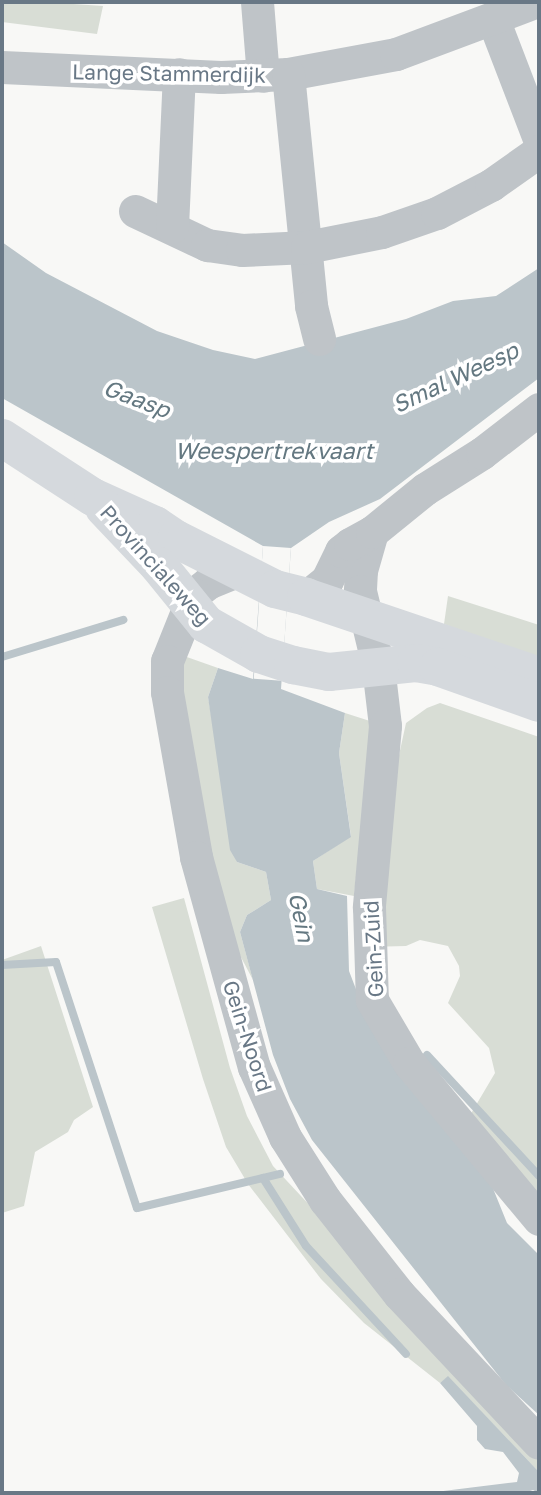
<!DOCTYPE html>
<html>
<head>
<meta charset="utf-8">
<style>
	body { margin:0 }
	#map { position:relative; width:541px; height:1495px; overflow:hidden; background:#f8f8f6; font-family:"Golos Text",sans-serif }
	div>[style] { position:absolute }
	.green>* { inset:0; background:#d8ddd5 }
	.water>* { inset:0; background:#bbc5ca }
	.pier>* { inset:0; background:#f8f8f6; transform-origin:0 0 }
	.stream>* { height:8px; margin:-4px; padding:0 4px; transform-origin:4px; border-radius:4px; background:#bbc5ca }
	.minor>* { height:33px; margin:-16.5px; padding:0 16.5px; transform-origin:16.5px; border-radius:16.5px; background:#bfc4c8 }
	.major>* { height:38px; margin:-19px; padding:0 19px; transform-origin:19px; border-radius:19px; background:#d5d9dd }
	span { translate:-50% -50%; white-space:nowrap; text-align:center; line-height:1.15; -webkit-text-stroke:7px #fff; paint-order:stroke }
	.street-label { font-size:21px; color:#697886 }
	.water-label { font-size:23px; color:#647881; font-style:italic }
	.frame { position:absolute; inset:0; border:4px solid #697886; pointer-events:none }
</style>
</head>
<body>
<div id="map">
	<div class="green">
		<i style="clip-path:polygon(2px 2px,44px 2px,103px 6px,97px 34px,2px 22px)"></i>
		<i style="clip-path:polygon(448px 596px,539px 625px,539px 662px,444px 624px)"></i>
		<i style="clip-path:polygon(184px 656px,218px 668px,208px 697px,237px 862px,266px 872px,271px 900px,247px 915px,240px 932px,253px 980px,214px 906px,178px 682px)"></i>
		<i style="clip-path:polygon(440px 703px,539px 737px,539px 1208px,466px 1122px,495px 1073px,489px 1048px,448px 1003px,460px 976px,459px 966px,448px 946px,420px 940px,406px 946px,367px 947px,366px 907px,406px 723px,427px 708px)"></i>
		<i style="clip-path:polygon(345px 713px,373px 722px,354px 896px,317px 889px,313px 861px,351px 836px,339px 753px)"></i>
		<i style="clip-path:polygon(184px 898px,230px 1068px,247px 1116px,273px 1166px,539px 1451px,539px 1472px,448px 1377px,440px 1383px,364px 1323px,321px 1279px,248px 1184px,226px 1147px,203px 1079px,152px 907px)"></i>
		<i style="clip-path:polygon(41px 946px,93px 1107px,74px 1120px,68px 1132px,35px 1152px,24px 1206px,2px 1213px,2px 960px)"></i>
	</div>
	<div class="water">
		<i style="clip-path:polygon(2px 242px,46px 273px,157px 331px,213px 350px,255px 359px,406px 319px,453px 301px,496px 296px,539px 268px,539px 378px,380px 499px,329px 522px,291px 548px,281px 689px,345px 713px,339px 753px,351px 837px,313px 861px,317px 889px,347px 896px,349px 971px,364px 1010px,492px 1186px,507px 1223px,539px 1255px,539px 1415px,506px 1385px,312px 1140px,290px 1099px,273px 1055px,240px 932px,247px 915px,271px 900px,266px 872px,237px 862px,230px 850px,208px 697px,218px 668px,253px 679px,263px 546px,2px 398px)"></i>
		<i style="clip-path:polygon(448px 1376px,539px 1472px,539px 1493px,533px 1490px,524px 1493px,427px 1493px,517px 1482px,519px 1473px,503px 1452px,485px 1449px,477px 1440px,477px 1426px,440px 1383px)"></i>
	</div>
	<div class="pier">
		<i style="left:263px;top:546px;width:28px;height:133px;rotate:4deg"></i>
	</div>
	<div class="stream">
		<i style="left:2px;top:657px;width:127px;rotate:-17deg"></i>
		<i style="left:2px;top:965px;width:54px;rotate:-3.2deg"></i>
		<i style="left:56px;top:962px;width:259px;rotate:71.8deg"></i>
		<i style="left:137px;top:1208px;width:147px;rotate:-13.4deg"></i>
		<i style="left:427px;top:1055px;width:165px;rotate:47.2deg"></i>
		<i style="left:263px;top:1178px;width:80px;rotate:57.7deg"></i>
		<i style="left:306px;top:1246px;width:147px;rotate:47.2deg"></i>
	</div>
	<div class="minor">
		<i style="left:257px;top:2px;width:74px;rotate:85.4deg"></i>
		<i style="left:493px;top:19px;width:129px;rotate:69deg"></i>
		<i style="left:2px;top:67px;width:219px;rotate:2.6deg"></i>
		<i style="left:221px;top:77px;width:67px;rotate:-2.6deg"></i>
		<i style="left:288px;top:74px;width:110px;rotate:-10.5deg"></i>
		<i style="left:396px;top:54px;width:148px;rotate:-20.5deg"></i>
		<i style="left:288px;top:74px;width:233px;rotate:84.3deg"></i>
		<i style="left:311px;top:306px;width:34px;rotate:76deg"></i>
		<i style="left:135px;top:211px;width:80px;rotate:25.3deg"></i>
		<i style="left:207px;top:245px;width:35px;rotate:8deg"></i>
		<i style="left:242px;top:250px;width:65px;rotate:-2.6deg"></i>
		<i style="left:307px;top:247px;width:76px;rotate:-11.3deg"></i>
		<i style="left:382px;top:232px;width:58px;rotate:-19.1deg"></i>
		<i style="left:437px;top:213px;width:61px;rotate:-27.4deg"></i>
		<i style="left:491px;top:185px;width:59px;rotate:-35.3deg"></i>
		<i style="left:172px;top:227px;width:153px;rotate:-87.4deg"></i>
		<i style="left:372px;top:532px;width:40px;rotate:106deg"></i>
		<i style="left:361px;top:570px;width:21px;rotate:93deg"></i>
		<i style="left:360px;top:591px;width:77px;rotate:76.5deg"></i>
		<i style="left:378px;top:666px;width:60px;rotate:83.3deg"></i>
		<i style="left:385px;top:726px;width:182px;rotate:95.1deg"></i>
		<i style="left:369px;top:907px;width:93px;rotate:88.2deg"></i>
		<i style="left:372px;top:1000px;width:73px;rotate:59.6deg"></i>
		<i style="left:409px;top:1063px;width:203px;rotate:50.2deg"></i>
		<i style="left:237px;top:571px;width:31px;rotate:158deg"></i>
		<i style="left:208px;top:583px;width:18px;rotate:142deg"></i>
		<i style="left:194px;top:594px;width:72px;rotate:111.9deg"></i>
		<i style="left:167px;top:661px;width:31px;rotate:90deg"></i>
		<i style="left:167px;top:692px;width:168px;rotate:80deg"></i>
		<i style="left:196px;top:857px;width:218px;rotate:74.6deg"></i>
		<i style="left:254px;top:1067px;width:77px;rotate:66.1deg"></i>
		<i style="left:285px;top:1137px;width:75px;rotate:57.6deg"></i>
		<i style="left:325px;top:1200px;width:120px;rotate:51.8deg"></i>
		<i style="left:399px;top:1294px;width:204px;rotate:46.8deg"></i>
		<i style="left:306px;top:597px;width:27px;rotate:-39deg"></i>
		<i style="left:327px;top:580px;width:32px;rotate:-64deg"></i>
		<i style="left:341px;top:551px;width:11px;rotate:-38deg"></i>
		<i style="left:350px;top:544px;width:25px;rotate:-29deg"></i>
		<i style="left:372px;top:532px;width:68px;rotate:-39.1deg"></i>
		<i style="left:425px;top:489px;width:67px;rotate:-32.3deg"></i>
		<i style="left:482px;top:453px;width:72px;rotate:-37.7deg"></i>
	</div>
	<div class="major">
		<i style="left:2px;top:438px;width:108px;rotate:33deg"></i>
		<i style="left:93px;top:497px;width:68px;rotate:24.3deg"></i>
		<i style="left:155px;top:525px;width:25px;rotate:34deg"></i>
		<i style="left:176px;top:539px;width:111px;rotate:26.8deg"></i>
		<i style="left:275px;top:589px;width:32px;rotate:14deg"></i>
		<i style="left:306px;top:597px;width:246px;rotate:18.7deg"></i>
		<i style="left:104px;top:508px;width:80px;rotate:46.5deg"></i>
		<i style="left:159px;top:566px;width:75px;rotate:51deg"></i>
		<i style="left:206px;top:624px;width:61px;rotate:29.5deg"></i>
		<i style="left:259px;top:654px;width:36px;rotate:18deg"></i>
		<i style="left:293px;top:665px;width:37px;rotate:11deg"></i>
		<i style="left:329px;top:672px;width:87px;rotate:-5.9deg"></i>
		<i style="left:416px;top:663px;width:22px;rotate:10deg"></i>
		<i style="left:438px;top:667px;width:107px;rotate:19.6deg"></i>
	</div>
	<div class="street-label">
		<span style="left:169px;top:73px;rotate:1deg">Lange Stammerdijk</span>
		<span style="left:156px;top:565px;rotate:48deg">Provincialeweg</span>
		<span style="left:373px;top:949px;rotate:-93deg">Gein-Zuid</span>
		<span style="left:248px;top:1036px;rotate:72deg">Gein-Noord</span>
	</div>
	<div class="water-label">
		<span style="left:455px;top:377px;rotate:-25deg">Smal Weesp</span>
		<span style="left:137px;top:398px;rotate:21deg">Gaasp</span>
		<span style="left:274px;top:450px">Weespertrekvaart</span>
		<span style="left:302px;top:917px;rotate:79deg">Gein</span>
	</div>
	<div class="frame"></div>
</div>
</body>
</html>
